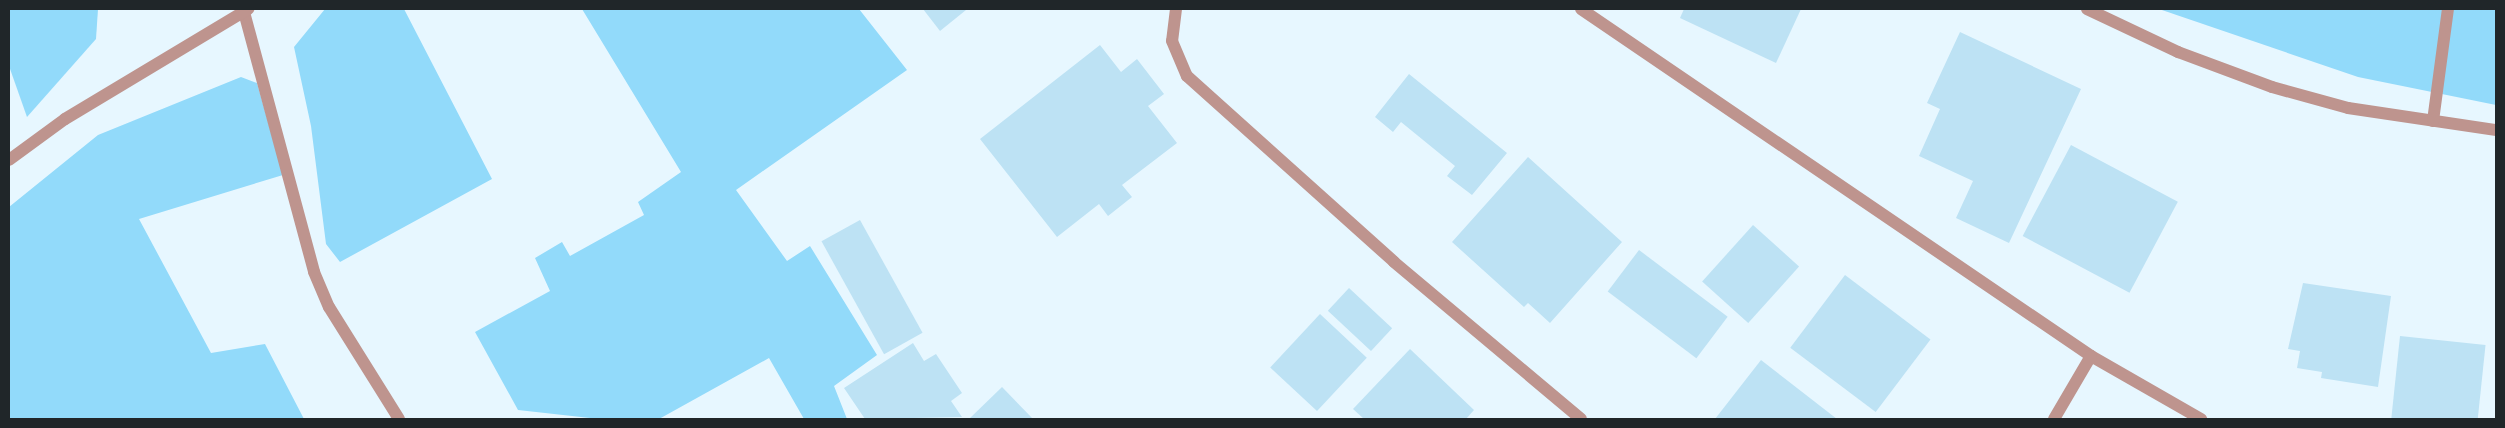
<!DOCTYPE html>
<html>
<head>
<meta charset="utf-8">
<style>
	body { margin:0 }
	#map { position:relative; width:2505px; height:428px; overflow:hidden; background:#e7f7ff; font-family:"Exo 2",sans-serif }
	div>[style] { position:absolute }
	.green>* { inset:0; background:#92dafa }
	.building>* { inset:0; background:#bde2f4; transform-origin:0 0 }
	.minor>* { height:12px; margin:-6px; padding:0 6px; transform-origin:6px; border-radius:6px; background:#be948e }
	span { translate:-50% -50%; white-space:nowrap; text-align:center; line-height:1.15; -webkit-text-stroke:4px #e7f7ff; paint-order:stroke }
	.frame { position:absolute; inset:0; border:10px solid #202629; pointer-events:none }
</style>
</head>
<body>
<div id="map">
	<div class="green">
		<i style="clip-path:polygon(9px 9px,98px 9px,96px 39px,27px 117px,9px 66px)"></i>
		<i style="clip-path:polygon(325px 9px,404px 9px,492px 179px,340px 262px,326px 244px,311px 126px,294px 47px)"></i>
		<i style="clip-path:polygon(582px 9px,859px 9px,907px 70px,736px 190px,787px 261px,810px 246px,877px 355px,834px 386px,847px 419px,804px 419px,769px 358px,659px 419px,599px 419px,518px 410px,475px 332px,550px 291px,535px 258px,562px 242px,570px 256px,644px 215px,638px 202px,681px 172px)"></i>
		<i style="clip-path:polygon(2159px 9px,2496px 9px,2496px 105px,2358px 77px)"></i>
		<i style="clip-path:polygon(241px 77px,257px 83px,283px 175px,139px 219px,211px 353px,265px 344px,304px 419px,9px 419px,9px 207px,98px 135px)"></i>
	</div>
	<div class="building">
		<i style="clip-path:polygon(923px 9px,965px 9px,966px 10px,940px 31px)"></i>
		<i style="clip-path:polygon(1684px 9px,1801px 9px,1776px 63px,1680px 18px)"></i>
		<i style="clip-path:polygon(1960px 32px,2081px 89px,2009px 243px,1956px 218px,1973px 181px,1919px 156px,1940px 109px,1927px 103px)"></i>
		<i style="clip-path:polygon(1100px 45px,1121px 72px,1137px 59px,1164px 94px,1148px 106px,1177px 143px,1122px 185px,1132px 197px,1108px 216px,1099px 204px,1057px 237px,980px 139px)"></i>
		<i style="clip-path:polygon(1409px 74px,1507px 153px,1472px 195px,1447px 176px,1455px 166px,1401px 122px,1393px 132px,1375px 117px)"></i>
		<i style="left:2071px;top:145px;width:121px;height:103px;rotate:28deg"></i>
		<i style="clip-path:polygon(1528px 157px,1622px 242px,1550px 323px,1528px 303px,1524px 307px,1452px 242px)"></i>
		<i style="left:860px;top:220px;width:129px;height:44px;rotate:61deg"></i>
		<i style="left:1753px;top:225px;width:62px;height:76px;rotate:42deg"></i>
		<i style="left:1639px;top:250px;width:111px;height:52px;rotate:37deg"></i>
		<i style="left:1845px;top:275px;width:107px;height:91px;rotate:37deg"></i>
		<i style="clip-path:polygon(2303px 283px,2391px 296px,2378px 387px,2321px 378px,2322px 372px,2297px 368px,2300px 351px,2288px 349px)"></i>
		<i style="left:1349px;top:288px;width:59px;height:31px;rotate:43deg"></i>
		<i style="left:1320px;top:314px;width:64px;height:73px;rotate:43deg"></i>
		<i style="left:2400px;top:336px;width:86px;height:83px;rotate:6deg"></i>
		<i style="clip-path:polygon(913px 343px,924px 361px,936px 354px,962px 393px,951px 401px,962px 417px,865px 419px,844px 388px)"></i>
		<i style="clip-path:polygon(1410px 349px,1474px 410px,1466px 419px,1364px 419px,1353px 409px)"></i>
		<i style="clip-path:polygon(1761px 360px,1837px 419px,1715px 419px)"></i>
		<i style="clip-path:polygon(1002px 387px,1033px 419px,969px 419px)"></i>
	</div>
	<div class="minor">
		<i style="left:1176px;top:9px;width:32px;rotate:97deg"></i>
		<i style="left:1172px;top:41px;width:38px;rotate:67deg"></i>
		<i style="left:1187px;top:76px;width:278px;rotate:41.9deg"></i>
		<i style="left:1394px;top:262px;width:244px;rotate:40deg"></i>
		<i style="left:1581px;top:9px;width:617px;rotate:34.23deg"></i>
		<i style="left:2091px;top:356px;width:127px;rotate:29.8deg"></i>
		<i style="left:2087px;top:9px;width:101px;rotate:25.3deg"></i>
		<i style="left:2178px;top:52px;width:100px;rotate:20.4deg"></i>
		<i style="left:2272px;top:87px;width:79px;rotate:15.4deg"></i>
		<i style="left:2348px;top:108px;width:150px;rotate:8.5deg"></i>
		<i style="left:244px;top:12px;width:269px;rotate:74.9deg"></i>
		<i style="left:314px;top:272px;width:38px;rotate:67deg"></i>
		<i style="left:329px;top:307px;width:132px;rotate:58deg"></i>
		<i style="left:2433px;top:121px;width:113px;rotate:-82.4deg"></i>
		<i style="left:9px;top:160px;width:69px;rotate:-36.2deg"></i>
		<i style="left:65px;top:119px;width:214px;rotate:-31deg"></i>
		<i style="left:2054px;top:419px;width:73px;rotate:-59.6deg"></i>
	</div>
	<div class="frame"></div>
</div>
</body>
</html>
